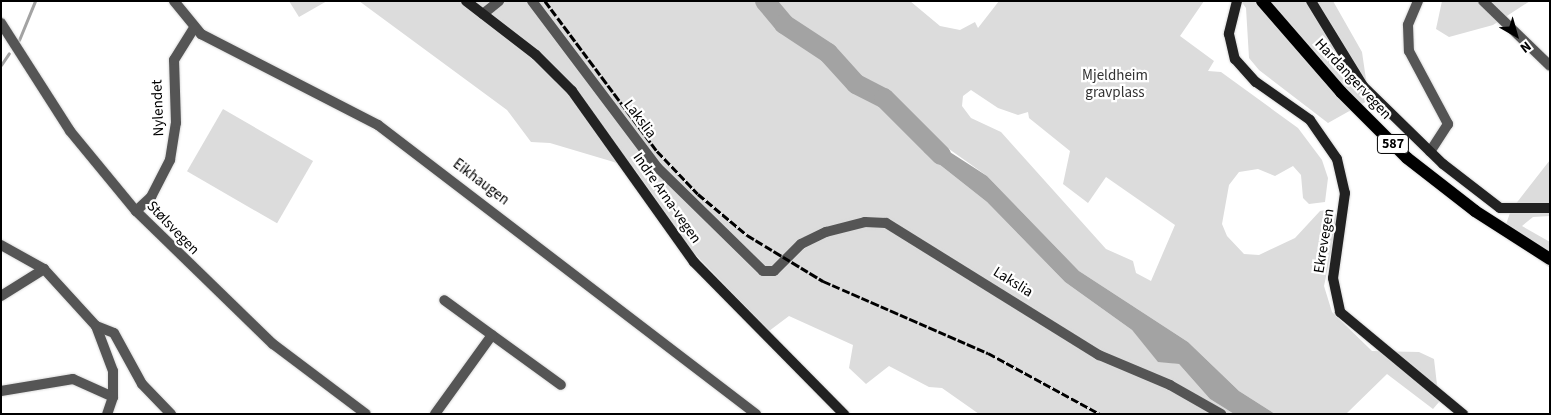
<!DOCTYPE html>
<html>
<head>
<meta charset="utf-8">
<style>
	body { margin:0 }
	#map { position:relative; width:1551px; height:415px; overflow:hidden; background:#fff; font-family:"Source Sans 3",sans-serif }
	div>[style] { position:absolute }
	.green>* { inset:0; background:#dcdcdc; transform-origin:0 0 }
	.water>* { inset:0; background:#a3a3a3 }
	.stream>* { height:3px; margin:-1.5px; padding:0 1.5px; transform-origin:1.5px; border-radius:1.5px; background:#a3a3a3 }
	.river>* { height:20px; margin:-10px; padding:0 10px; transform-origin:10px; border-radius:10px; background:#a3a3a3 }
	.roads { filter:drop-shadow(0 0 1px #dbdbdb) drop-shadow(0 0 1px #dbdbdb) }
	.minor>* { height:10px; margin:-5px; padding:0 5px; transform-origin:5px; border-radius:5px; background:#555 }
	.tertiary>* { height:10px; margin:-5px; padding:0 5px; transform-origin:5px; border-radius:5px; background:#555 }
	.secondary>* { height:10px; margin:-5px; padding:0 5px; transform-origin:5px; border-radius:5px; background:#222 }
	.primary>* { height:12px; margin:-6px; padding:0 6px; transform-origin:6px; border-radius:6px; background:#000 }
	.rail>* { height:3px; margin-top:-1.5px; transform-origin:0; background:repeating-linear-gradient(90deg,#000 0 8px,transparent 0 10.5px) }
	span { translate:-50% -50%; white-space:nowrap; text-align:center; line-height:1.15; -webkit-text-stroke:4.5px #fff; paint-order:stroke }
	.shield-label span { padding:1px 4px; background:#fff; border:1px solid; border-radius:4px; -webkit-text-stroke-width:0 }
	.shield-label { font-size:14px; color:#000; font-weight:700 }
	.park-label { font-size:15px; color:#333 }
	.street-label { font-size:15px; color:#000 }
	.frame { position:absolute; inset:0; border:2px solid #000; pointer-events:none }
	.north { position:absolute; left:1491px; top:10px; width:50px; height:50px; -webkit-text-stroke:4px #fff; paint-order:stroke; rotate:142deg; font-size:14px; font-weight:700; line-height:20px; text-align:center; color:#000 }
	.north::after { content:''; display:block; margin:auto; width:18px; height:22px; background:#000; clip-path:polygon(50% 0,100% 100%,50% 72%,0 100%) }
</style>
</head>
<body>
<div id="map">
	<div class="green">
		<i style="clip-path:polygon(289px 1px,327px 1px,299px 17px)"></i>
		<i style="clip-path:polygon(evenodd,359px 1px,910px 1px,940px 26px,960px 30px,975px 22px,978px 28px,999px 1px,1204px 1px,1180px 36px,1214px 61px,1208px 71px,1221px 72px,1298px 128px,1322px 160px,1328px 178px,1325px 202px,1309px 204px,1303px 198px,1301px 175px,1293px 166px,1275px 176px,1258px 169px,1239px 172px,1229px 185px,1222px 224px,1227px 236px,1244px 254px,1259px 255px,1295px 238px,1320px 211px,1333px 209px,1338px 219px,1324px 286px,1332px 312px,1372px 351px,1419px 352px,1434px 359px,1439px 402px,1433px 409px,1387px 374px,1346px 414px,1275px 414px,1239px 391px,1188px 342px,1079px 271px,987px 176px,935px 139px,925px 153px,987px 202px,1065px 282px,1132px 330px,1158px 361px,1179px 364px,1210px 399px,1234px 414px,979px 414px,942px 388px,929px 387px,889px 366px,866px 384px,849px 368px,853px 345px,789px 316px,769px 331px,693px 252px,634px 168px,550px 143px,531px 142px,507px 110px,359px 1px,971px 90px,998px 108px,1018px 115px,1028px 112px,1029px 118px,1070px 151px,1063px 184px,1088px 203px,1106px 177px,1175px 225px,1151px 281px,1136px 273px,1133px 261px,1106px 249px,1001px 132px,971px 118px,962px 106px,963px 96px,971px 90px)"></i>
		<i style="clip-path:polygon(1241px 1px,1333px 1px,1362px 52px,1369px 100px,1328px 123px,1259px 70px,1249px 58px,1246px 8px)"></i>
		<i style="clip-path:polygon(1442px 1px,1530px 1px,1493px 25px,1449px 37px,1436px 29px)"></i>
		<i style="left:223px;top:109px;width:104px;height:72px;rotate:30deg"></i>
		<i style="clip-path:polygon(1550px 160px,1550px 216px,1533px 217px,1522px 226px,1550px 242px,1550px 268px,1503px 233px,1511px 210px)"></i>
	</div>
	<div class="water">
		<i style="clip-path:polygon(925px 136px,987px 176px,1079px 271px,1188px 342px,1239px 391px,1275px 414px,1234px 414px,1210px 399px,1179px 364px,1158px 362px,1132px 330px,1065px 282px,987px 202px,925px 153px,918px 143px)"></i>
	</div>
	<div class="stream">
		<i style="left:19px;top:40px;width:42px;rotate:-67.7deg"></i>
		<i style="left:1px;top:65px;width:14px;rotate:-56deg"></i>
	</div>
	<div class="river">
		<i style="left:765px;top:1px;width:30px;rotate:50deg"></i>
		<i style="left:784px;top:24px;width:53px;rotate:33.4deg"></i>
		<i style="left:828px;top:53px;width:42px;rotate:47.9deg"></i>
		<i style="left:856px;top:84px;width:31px;rotate:27deg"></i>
		<i style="left:884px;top:98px;width:81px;rotate:45deg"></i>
	</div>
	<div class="roads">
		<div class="minor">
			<i style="left:174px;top:1px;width:43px;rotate:50.7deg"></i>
			<i style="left:201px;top:34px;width:199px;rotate:27.2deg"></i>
			<i style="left:378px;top:125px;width:476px;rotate:37.4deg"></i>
			<i style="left:532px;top:1px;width:209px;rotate:53deg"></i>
			<i style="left:658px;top:168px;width:147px;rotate:44.4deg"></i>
			<i style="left:763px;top:271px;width:11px"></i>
			<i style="left:774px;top:271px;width:38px;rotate:-45deg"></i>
			<i style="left:801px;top:244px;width:28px;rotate:-26deg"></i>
			<i style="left:826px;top:232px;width:40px;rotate:-14.4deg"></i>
			<i style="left:865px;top:222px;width:21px;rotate:3deg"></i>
			<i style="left:886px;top:223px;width:251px;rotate:31.8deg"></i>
			<i style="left:1099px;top:355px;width:77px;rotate:22.9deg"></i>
			<i style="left:1170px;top:385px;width:59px;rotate:29.6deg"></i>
			<i style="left:1418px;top:1px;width:26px;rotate:113deg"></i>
			<i style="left:1408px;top:25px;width:26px;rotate:88deg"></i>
			<i style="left:1409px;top:51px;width:83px;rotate:61.9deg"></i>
			<i style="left:1448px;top:124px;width:33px;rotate:123deg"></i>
			<i style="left:1483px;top:1px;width:93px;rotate:44.1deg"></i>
			<i style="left:483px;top:14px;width:21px;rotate:-39deg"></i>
			<i style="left:136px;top:211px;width:21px;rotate:-43deg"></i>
			<i style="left:151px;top:197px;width:42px;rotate:-62.8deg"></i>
			<i style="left:170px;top:160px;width:37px;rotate:-81deg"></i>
			<i style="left:176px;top:123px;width:63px;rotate:-91.8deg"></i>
			<i style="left:174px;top:60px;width:38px;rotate:-58deg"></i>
			<i style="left:1px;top:245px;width:49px;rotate:29.2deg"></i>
			<i style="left:44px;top:269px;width:77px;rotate:47.6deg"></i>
			<i style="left:96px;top:326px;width:48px;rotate:69.3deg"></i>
			<i style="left:113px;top:371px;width:26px;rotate:90deg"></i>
			<i style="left:113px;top:397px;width:18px;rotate:109deg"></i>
			<i style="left:1px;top:296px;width:51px;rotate:-32.1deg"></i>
			<i style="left:96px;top:326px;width:19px;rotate:21deg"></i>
			<i style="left:114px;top:333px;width:58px;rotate:61.2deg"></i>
			<i style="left:142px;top:384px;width:42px;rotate:46deg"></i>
			<i style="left:492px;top:335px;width:85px;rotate:35.9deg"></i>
			<i style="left:1px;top:391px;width:73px;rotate:-9.5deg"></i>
			<i style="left:73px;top:379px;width:44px;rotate:24.2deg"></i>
			<i style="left:435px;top:414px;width:97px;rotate:-54.2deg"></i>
			<i style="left:492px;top:335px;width:59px;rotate:-143.9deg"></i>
		</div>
		<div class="tertiary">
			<i style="left:1px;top:23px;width:128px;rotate:57.4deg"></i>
			<i style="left:70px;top:131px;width:104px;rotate:50.5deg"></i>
			<i style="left:136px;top:211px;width:191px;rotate:44.2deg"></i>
			<i style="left:273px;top:344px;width:116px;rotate:37deg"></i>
		</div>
		<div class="secondary">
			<i style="left:466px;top:1px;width:88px;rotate:37.6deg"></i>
			<i style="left:536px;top:55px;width:51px;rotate:45deg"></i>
			<i style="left:572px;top:91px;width:210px;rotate:54.5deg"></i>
			<i style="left:694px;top:262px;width:214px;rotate:45.4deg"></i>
			<i style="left:1237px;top:1px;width:34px;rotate:104deg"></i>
			<i style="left:1229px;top:34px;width:26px;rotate:77deg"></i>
			<i style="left:1235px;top:59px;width:31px;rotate:48deg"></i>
			<i style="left:1256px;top:82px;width:66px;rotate:35.1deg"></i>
			<i style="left:1310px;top:120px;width:47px;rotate:55.3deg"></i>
			<i style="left:1337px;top:159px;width:35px;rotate:77deg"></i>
			<i style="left:1345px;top:193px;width:86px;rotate:98deg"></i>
			<i style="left:1333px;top:278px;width:35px;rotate:78deg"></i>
			<i style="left:1340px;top:312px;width:160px;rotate:39.7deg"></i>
			<i style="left:1311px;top:1px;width:100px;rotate:58.5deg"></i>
			<i style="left:1363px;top:86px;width:112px;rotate:44.3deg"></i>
			<i style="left:1443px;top:164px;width:72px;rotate:37.7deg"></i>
			<i style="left:1500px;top:208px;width:50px"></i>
		</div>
		<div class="primary">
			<i style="left:1262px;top:1px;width:121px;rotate:49deg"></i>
			<i style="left:1341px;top:92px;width:93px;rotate:45deg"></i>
			<i style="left:1407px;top:158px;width:86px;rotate:37.9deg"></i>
			<i style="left:1475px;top:211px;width:89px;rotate:32.6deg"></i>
		</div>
	</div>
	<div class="rail">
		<i style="left:545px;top:1px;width:187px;rotate:53.3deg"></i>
		<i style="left:657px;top:151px;width:59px;rotate:46.4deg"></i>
		<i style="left:698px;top:194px;width:64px;rotate:39.9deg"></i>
		<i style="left:747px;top:235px;width:89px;rotate:31.2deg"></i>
		<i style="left:823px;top:281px;width:180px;rotate:23.6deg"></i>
		<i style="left:988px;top:353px;width:128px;rotate:28.6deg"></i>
	</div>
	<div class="shield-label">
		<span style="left:1393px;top:144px">587</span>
	</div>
	<div class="park-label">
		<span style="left:1115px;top:84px">Mjeldheim<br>gravplass</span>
	</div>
	<div class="street-label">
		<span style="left:1353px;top:79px;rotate:47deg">Hardangervegen</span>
		<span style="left:158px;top:108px;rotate:-92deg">Nylendet</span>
		<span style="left:640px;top:119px;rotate:53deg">Lakslia</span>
		<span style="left:481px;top:182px;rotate:37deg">Eikhaugen</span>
		<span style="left:667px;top:198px;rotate:55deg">Indre Arna-vegen</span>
		<span style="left:173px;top:228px;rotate:46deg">Stølsvegen</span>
		<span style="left:1324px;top:241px;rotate:-81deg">Ekrevegen</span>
		<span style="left:1013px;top:282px;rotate:32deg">Lakslia</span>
	</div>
	<div class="frame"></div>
	<div class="north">N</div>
</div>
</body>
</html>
